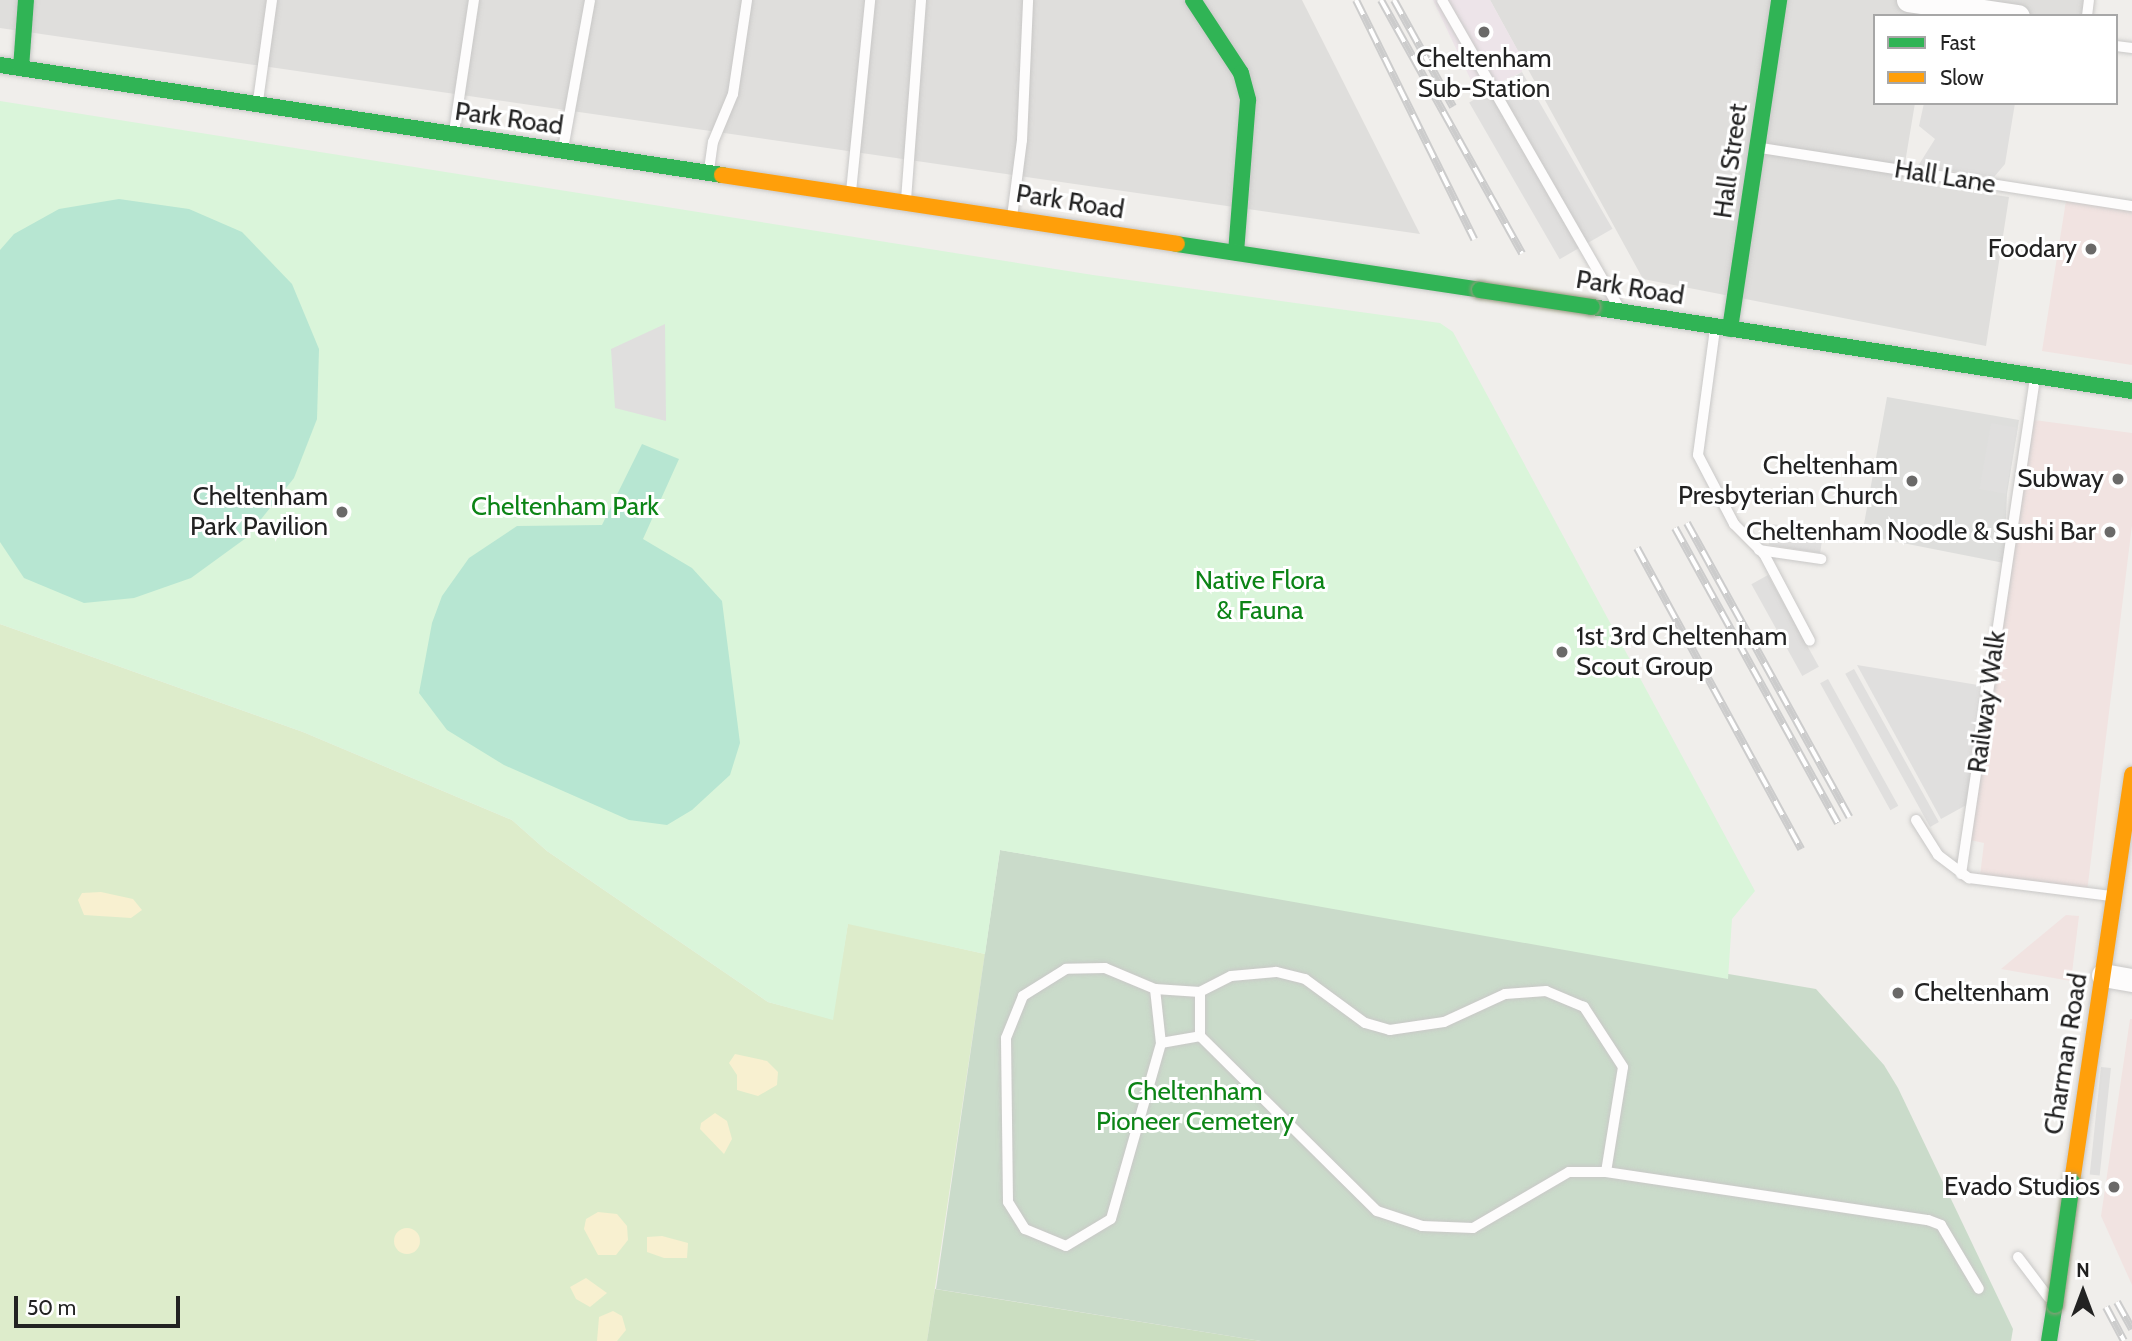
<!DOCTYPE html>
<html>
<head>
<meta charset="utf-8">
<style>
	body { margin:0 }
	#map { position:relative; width:2132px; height:1341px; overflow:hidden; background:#f0eeeb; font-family:Cabin,sans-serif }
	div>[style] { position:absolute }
	.residential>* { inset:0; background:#dfdedc }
	.commercial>* { inset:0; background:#f1e3e1 }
	.industrial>* { inset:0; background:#ede4e9 }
	.religious>* { inset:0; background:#dededc }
	.grass>* { inset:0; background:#ddeccb }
	.forest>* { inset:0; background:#cbdec1 }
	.sand>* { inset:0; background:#f8f0d0 }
	.round { border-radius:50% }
	.cemetery>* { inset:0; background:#cadbca }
	.park>* { inset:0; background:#daf5da }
	.pitch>* { inset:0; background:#b7e6d2 }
	.parking>* { inset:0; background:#e0dfde; transform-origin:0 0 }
	.roads { filter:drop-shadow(0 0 2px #c9c8c7) drop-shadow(0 0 2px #c9c8c7) }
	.lane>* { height:10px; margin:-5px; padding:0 5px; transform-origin:5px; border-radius:5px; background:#fdfcfc }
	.street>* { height:23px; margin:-11.5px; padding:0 11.5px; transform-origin:11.5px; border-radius:11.5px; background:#fdfcfc }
	.fast>* { height:16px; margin:-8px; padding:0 8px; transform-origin:8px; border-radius:8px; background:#30b455 }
	.slow>* { height:16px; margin:-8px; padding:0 8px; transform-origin:8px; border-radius:8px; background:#ff9f0a }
	.rail>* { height:8px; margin-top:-4px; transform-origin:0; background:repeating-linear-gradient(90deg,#fff 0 16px,#ccc 0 32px); box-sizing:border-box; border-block:2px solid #ccc }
	.bridges { filter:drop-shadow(0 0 2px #999a82) drop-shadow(0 0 2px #999a82) }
	.fast-bridge>* { height:16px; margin:-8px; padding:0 8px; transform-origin:8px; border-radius:8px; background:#30b455 }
	.dots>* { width:19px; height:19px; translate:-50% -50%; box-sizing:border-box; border:4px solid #fff; border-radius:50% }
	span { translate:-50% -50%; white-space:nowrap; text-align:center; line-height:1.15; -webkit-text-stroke:6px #fff; paint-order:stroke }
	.poi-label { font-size:26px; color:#222 }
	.right { translate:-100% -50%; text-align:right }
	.left { translate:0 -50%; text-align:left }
	.street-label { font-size:26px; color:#222 }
	.park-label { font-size:26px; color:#0c8416 }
	.legend { position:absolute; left:1873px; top:14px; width:245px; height:91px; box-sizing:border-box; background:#fff; border:2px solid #a7a7a7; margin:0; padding:9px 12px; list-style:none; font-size:21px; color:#222 }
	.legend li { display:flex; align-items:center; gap:14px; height:35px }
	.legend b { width:35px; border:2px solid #a7a7a7 }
	.north { position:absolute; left:2048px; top:1257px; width:70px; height:70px; -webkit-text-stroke:5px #fff; paint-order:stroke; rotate:0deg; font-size:19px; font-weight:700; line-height:28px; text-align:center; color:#222 }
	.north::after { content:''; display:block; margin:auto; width:24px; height:32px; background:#222; clip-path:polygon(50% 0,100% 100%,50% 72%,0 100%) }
	.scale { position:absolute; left:14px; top:1296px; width:166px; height:32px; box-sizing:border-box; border:4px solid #222; border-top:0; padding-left:9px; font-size:21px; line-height:24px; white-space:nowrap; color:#222; -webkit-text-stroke:5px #fff; paint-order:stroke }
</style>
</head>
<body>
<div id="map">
	<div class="residential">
		<i style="clip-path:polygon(0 0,1302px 0,1420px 234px,0 28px)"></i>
		<i style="clip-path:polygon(1490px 0,2085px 0,2082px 16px,1875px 16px,1875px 103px,1915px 103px,1902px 181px,2009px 197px,1986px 346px,1643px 279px)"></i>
	</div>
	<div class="commercial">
		<i style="clip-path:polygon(2066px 201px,2132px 211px,2132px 365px,2042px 351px)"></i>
		<i style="clip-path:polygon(2034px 420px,2132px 433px,2132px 525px,2087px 892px,1980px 876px,1984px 843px,1970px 840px)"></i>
		<i style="clip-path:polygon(2066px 915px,2079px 916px,2071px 981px,2001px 969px)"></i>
		<i style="clip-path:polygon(2130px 1019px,2132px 1019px,2132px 1285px,2101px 1216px)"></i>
	</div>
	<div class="industrial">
		<i style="clip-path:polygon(1433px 0,1490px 0,1522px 58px,1522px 72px,1477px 93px)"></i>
	</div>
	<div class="religious">
		<i style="clip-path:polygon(1887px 397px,2019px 420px,2007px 494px,2004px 563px,1862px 535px)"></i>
	</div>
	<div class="grass">
		<i style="clip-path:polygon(0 624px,303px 732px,512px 820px,547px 851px,768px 1002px,832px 1019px,848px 923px,985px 954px,927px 1341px,0 1341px)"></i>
	</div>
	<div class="forest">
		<i style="clip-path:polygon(935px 1289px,1261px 1341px,927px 1341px)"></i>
	</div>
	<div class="sand">
		<i style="clip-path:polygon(101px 892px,133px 899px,142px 910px,131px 918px,84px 915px,78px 900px,82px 893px)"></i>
		<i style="clip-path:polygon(735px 1054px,767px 1061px,778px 1072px,777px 1085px,758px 1096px,737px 1090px,737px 1075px,729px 1063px)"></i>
		<i style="clip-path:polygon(715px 1113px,727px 1121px,732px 1139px,724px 1154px,700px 1129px,701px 1123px)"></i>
		<i style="clip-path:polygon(598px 1212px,617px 1214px,627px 1226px,628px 1240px,616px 1255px,598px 1255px,584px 1229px,586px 1219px)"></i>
		<i class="round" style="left:394px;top:1228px;width:26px;height:26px"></i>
		<i style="clip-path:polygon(662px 1236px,688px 1243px,687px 1258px,664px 1258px,647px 1252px,647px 1237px)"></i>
		<i style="clip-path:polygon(586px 1278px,607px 1293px,590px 1307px,576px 1299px,570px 1287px)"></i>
		<i style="clip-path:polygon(613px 1311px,622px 1316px,626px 1330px,617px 1341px,597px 1341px,599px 1317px)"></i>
	</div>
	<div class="cemetery">
		<i style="clip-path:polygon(1000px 850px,1816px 989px,1884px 1065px,1898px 1088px,2013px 1329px,2011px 1341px,1261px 1341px,936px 1289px)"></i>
	</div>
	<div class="park">
		<i style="clip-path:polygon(0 101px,1093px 275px,1440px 323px,1453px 332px,1755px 891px,1732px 919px,1728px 979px,1000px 850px,985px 954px,848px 924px,833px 1020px,768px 1002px,547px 851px,512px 820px,303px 732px,0 624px)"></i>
	</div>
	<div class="pitch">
		<i style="clip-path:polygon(119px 199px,189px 209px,242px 232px,292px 284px,319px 349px,317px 419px,294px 478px,246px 538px,191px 578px,134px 598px,84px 603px,24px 578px,0 542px,0 250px,14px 234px,59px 209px)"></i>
		<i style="clip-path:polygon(642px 444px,679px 459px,643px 539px,692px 568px,722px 601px,740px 743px,730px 775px,692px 810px,667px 825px,629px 820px,504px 765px,447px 730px,419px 693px,432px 623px,442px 596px,469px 558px,517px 526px,602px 525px)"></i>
	</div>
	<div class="parking">
		<i style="left:1522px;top:72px;width:181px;height:61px;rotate:60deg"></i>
		<i style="clip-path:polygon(1924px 103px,2015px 103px,2005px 164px,1994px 177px,1918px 166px,1935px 139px,1919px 126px)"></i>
		<i style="clip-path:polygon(665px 324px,666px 421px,615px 408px,611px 349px)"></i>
		<i style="left:1991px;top:423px;width:27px;height:67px;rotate:10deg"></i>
		<i style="left:1772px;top:524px;width:52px;height:21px;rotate:9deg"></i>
		<i style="left:1768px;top:575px;width:105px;height:19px;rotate:61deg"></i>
		<i style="clip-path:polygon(1857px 665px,1984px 686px,1970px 803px,1941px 819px)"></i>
		<i style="left:1854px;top:669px;width:175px;height:10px;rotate:61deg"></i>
		<i style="left:1828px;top:679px;width:145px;height:9px;rotate:61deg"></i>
		<i style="left:2101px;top:1067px;width:10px;height:108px;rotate:6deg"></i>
	</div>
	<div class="roads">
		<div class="lane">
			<i style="left:1442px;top:0;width:351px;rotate:60.1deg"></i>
			<i style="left:2087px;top:16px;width:16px;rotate:-83deg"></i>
			<i style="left:2116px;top:46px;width:16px;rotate:7deg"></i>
			<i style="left:258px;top:101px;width:102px;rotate:-82.1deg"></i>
			<i style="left:454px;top:132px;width:134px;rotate:-81.4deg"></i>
			<i style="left:1761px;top:148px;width:376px;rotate:8.9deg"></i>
			<i style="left:563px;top:149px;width:151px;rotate:-79.7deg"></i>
			<i style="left:709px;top:170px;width:28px;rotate:-82deg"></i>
			<i style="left:713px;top:142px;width:52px;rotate:-67.4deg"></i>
			<i style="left:733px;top:94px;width:95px;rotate:-81.5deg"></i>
			<i style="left:851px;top:192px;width:193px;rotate:-84.3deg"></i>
			<i style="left:906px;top:200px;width:201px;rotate:-85.7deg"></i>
			<i style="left:1012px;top:217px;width:78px;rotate:-82.6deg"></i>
			<i style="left:1022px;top:140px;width:140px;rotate:-87.5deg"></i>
			<i style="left:1715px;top:329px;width:127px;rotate:97.7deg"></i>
			<i style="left:1698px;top:455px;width:78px;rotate:62.4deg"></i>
			<i style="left:1734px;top:524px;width:42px;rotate:45deg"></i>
			<i style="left:1764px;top:554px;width:98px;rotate:62.1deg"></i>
			<i style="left:1759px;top:550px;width:63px;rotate:8.3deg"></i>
			<i style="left:1916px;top:820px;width:41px;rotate:57.8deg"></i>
			<i style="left:1938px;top:855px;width:39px;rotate:37deg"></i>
			<i style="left:1969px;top:878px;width:143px;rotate:7.2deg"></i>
			<i style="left:1961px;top:874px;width:501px;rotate:-81.51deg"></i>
			<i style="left:1155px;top:989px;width:54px;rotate:83.7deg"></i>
			<i style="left:1200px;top:992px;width:44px;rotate:90deg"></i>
			<i style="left:1606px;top:1172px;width:106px;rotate:-80.8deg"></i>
			<i style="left:1623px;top:1067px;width:72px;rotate:-123deg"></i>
			<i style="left:1584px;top:1007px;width:41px;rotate:-157.2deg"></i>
			<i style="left:1546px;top:991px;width:41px;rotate:175.8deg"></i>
			<i style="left:1505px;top:994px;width:67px;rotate:155.3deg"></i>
			<i style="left:1444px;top:1022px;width:55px;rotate:171.6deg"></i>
			<i style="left:1390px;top:1030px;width:26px;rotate:-164deg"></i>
			<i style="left:1365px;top:1023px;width:74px;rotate:-143.7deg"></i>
			<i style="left:1305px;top:979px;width:30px;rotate:-166deg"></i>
			<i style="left:1276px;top:972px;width:45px;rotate:174.9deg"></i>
			<i style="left:1231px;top:976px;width:35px;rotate:153deg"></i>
			<i style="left:1200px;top:992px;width:45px;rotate:-176.2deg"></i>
			<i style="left:1155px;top:989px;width:54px;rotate:-157.2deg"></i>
			<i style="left:1105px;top:968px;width:39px;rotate:179deg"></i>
			<i style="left:1066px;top:969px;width:51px;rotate:147.9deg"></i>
			<i style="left:1023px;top:996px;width:45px;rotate:112deg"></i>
			<i style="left:1006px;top:1038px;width:164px;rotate:89.3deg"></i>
			<i style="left:1008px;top:1202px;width:32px;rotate:58deg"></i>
			<i style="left:1025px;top:1229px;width:44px;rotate:22.5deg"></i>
			<i style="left:1066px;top:1246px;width:52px;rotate:-31deg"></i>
			<i style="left:1111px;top:1219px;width:183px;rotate:-74.1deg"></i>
			<i style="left:1161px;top:1043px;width:40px;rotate:-10deg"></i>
			<i style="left:1200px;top:1036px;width:249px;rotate:44.7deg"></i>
			<i style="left:1377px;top:1211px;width:47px;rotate:18.4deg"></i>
			<i style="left:1422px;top:1226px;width:51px;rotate:2.2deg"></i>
			<i style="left:1473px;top:1228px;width:111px;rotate:-30.3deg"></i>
			<i style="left:1569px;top:1172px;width:37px"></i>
			<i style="left:1606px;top:1172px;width:326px;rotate:8.5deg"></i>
			<i style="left:1928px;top:1220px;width:14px;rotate:21deg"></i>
			<i style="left:1941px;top:1225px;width:74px;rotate:59.3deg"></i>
			<i style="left:2018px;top:1257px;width:51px;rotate:52.9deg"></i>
		</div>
		<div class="street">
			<i style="left:1908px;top:0;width:111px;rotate:8.3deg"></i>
			<i style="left:2103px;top:975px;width:29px;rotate:10deg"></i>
		</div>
		<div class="fast">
			<i style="left:1193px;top:0;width:87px;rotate:56.7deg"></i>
			<i style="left:1241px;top:73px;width:28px;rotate:75deg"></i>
			<i style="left:1248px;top:100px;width:153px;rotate:94.5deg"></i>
			<i style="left:0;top:65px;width:730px;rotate:8.66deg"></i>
			<i style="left:21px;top:68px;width:68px;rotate:-85.8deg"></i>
			<i style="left:1177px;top:244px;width:306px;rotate:8.6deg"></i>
			<i style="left:1592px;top:307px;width:546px;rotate:8.84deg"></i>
			<i style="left:1730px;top:329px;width:333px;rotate:-81.5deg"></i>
			<i style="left:2049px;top:1341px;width:36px;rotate:-81deg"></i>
		</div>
		<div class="slow">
			<i style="left:722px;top:175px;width:460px;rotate:8.6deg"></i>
			<i style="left:2072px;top:1182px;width:412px;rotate:-81.6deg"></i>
		</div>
	</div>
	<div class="rail">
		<i style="left:1356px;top:0;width:267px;rotate:63.7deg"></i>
		<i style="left:1381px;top:0;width:290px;rotate:60.9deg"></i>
		<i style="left:1394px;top:0;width:122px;rotate:61.1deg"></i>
		<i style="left:1687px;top:523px;width:336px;rotate:61.1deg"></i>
		<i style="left:1675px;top:528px;width:337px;rotate:61.1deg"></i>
		<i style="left:1637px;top:548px;width:343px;rotate:61.4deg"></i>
		<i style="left:2117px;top:1302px;width:31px;rotate:61deg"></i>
		<i style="left:2106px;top:1307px;width:38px;rotate:62deg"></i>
	</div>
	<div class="bridges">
		<div class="fast-bridge">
			<i style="left:1480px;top:290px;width:113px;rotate:8.6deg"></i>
			<i style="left:2055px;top:1305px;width:124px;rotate:-82.1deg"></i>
		</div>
	</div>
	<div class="dots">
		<i style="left:1484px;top:32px;background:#6a6968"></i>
		<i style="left:2091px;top:249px;background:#6a6968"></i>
		<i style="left:2118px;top:479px;background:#6a6968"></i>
		<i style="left:1912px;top:481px;background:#6a6968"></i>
		<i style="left:342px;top:512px;background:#6a6968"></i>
		<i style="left:2110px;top:532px;background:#6a6968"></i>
		<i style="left:1562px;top:652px;background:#6a6968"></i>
		<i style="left:1898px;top:993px;background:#6a6968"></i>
		<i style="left:2114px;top:1187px;background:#6a6968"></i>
	</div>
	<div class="poi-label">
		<span style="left:1484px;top:74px">Cheltenham<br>Sub-Station</span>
		<span class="right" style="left:2077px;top:249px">Foodary</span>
		<span class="right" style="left:1898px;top:481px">Cheltenham<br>Presbyterian Church</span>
		<span class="right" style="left:2104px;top:479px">Subway</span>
		<span class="right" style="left:328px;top:512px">Cheltenham<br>Park Pavilion</span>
		<span class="right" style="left:2096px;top:532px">Cheltenham Noodle &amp; Sushi Bar</span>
		<span class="left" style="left:1576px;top:652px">1st 3rd Cheltenham<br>Scout Group</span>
		<span class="left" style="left:1914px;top:993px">Cheltenham</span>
		<span class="right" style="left:2100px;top:1187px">Evado Studios</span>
	</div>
	<div class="street-label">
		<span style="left:509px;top:119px;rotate:8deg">Park Road</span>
		<span style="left:1731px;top:161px;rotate:-82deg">Hall Street</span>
		<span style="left:1945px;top:177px;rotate:9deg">Hall Lane</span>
		<span style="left:1070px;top:202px;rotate:9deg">Park Road</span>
		<span style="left:1630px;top:288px;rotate:9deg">Park Road</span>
		<span style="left:1987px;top:702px;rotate:-82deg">Railway Walk</span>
		<span style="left:2066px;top:1054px;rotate:-81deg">Charman Road</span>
	</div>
	<div class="park-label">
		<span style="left:565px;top:507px">Cheltenham Park</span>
		<span style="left:1260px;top:596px">Native Flora<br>&amp; Fauna</span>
		<span style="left:1195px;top:1107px">Cheltenham<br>Pioneer Cemetery</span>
	</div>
	<ul class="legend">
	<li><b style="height:9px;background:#30b455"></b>Fast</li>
	<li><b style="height:9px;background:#ff9f0a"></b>Slow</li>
	</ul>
	<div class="north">N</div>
	<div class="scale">50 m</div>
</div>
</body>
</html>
